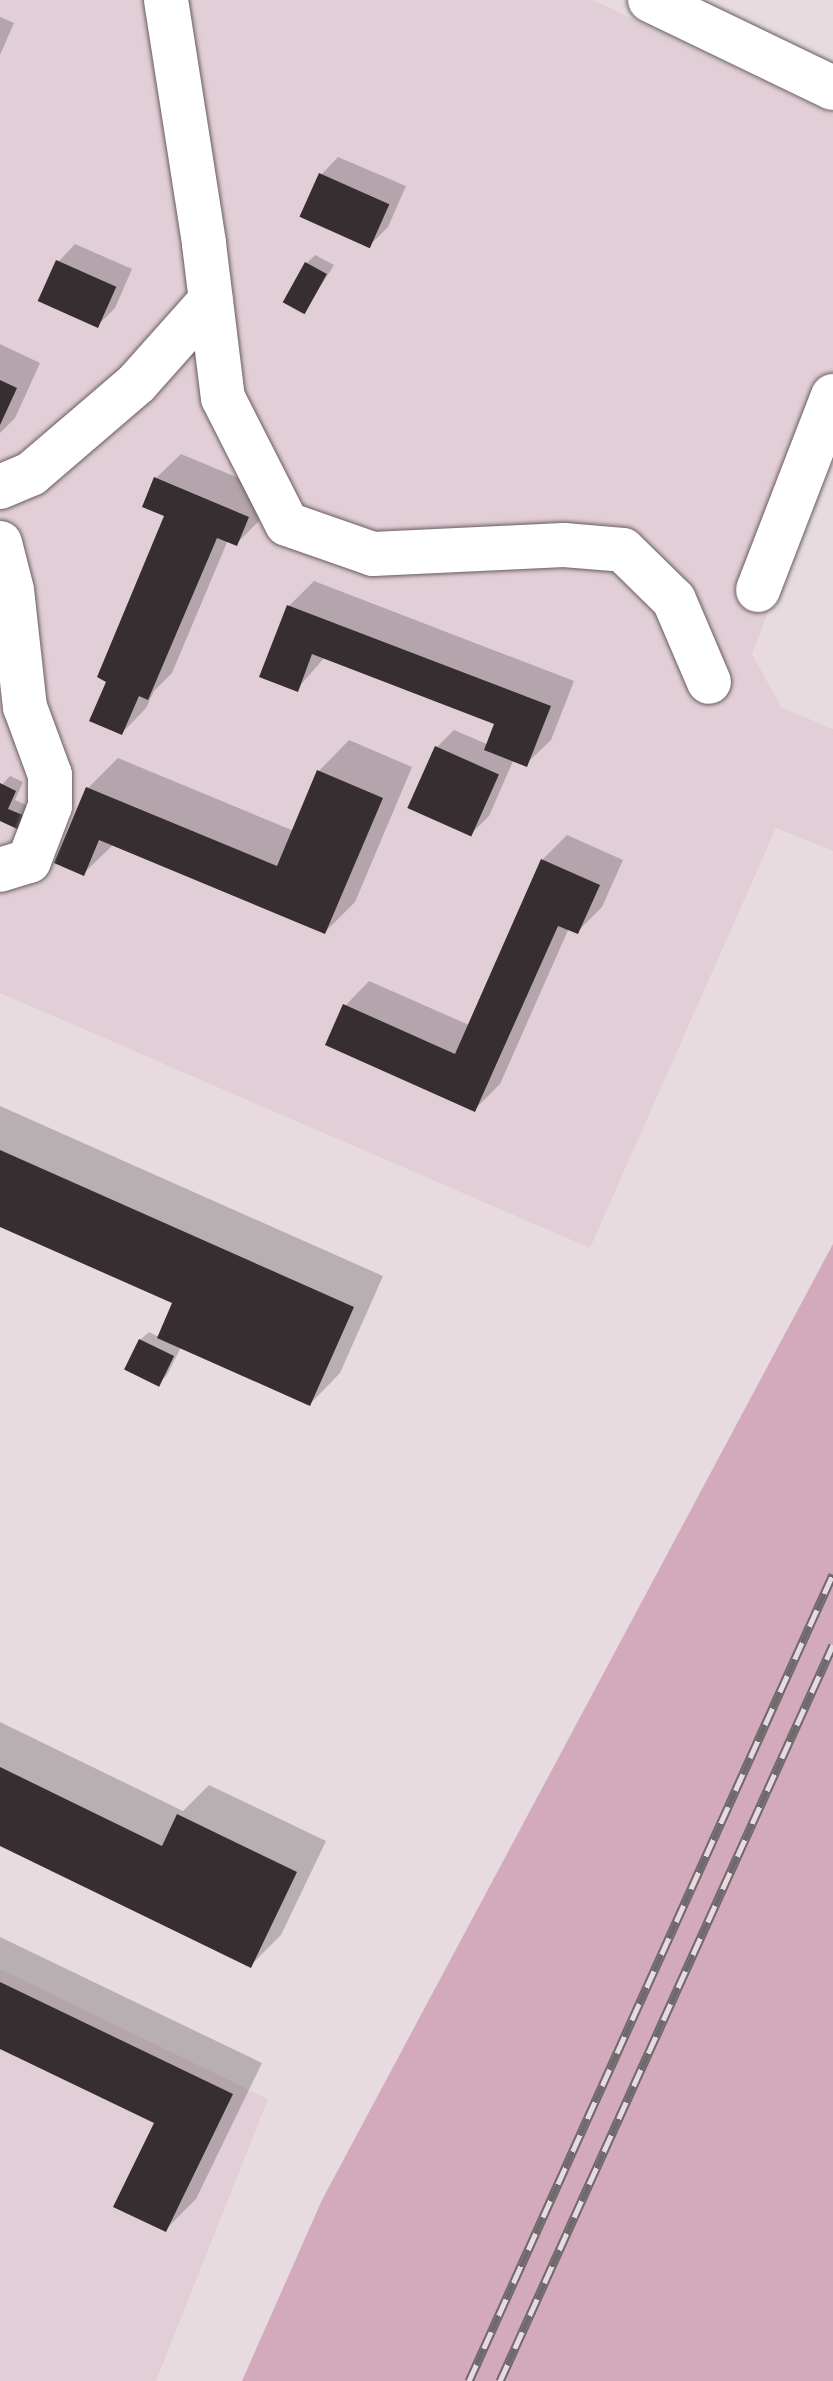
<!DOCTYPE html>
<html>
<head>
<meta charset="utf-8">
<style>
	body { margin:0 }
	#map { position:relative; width:833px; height:2381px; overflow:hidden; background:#e7dbe0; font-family:Montserrat,sans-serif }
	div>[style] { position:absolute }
	.built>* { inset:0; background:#e2ced6 }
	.green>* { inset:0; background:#d3a9bc }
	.shadow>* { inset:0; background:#0003 }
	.building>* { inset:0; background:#372e32; transform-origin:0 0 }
	.roads { filter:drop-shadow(0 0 2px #685d62) drop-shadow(0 0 2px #685d62) }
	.minor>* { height:44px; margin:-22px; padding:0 22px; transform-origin:22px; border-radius:22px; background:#fff }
	.rail>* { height:9px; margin-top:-4.5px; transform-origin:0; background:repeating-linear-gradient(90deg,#e7dbe0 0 18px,#70696c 0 36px); box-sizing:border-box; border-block:2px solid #70696c }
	span { translate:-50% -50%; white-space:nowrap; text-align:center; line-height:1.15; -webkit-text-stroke:8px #e7dbe0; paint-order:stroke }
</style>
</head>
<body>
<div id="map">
	<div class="built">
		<i style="clip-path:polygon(0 0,593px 0,833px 115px,833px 442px,752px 654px,781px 707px,833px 729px,833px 851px,776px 828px,590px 1248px,0 993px)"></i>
		<i style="clip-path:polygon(0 1969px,268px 2099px,156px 2381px,0 2381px)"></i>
	</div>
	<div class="green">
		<i style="clip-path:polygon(833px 1244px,833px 2381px,242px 2381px,322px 2200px)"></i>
	</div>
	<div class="shadow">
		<i style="clip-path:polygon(0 17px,14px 23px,0 55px)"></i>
		<i style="clip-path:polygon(338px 157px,406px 186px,388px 227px,371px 244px,321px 175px)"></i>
		<i style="clip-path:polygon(75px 244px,132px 269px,115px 308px,98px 325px,58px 262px)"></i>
		<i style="clip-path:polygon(315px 255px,334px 265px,305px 311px,306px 264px)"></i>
		<i style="clip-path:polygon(0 344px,40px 363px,15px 418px,0 433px)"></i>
		<i style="clip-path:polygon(181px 454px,272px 492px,261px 519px,236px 544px,228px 540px,172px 673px,154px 691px,146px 708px,122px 733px,109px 681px,167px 515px,156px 478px)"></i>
		<i style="clip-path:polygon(314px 581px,574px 681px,551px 740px,526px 764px,514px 759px,489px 816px,471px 834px,437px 747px,454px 730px,489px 745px,497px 723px,325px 657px,297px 689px,289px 606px)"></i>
		<i style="clip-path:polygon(349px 740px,412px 767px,355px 902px,325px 932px,114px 844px,84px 873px,88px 788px,118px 758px,294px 831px,319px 771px)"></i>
		<i style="clip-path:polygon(10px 776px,23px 782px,15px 800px,42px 812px,36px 823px,0 819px,0 787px)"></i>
		<i style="clip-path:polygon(567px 835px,623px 860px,602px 907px,577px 932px,569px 928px,500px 1084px,475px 1109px,345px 1006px,369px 981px,469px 1025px,542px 860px)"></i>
		<i style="clip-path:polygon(0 1106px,383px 1276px,340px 1373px,310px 1404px,181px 1347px,167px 1375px,159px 1383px,140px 1340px,149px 1332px,159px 1337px,175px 1302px,0 1225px)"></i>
		<i style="clip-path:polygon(0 1722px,183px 1811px,209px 1785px,326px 1841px,281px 1935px,251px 1965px,0 1844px)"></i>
		<i style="clip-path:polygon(0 1937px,262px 2063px,196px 2199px,165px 2230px,157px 2122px,0 2046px)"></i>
	</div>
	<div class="building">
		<i style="left:319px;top:173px;width:77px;height:48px;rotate:24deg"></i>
		<i style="left:56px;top:260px;width:66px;height:45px;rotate:24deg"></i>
		<i style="left:305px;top:262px;width:25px;height:46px;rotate:29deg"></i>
		<i style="clip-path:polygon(0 380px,17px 388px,0 425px)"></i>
		<i style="clip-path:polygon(154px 477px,249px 517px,237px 546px,217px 538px,148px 700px,139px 696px,122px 735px,89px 721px,106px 682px,97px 677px,164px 516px,142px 507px)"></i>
		<i style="clip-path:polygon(287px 605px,551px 706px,527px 767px,484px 750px,494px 724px,312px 654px,298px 692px,259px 677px)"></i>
		<i style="left:435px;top:746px;width:70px;height:68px;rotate:24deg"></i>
		<i style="clip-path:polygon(317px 770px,383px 798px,325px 934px,99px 840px,84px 876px,54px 863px,86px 787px,277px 866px)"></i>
		<i style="clip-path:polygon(0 783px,16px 791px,8px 809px,35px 820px,28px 834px,0 821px)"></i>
		<i style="clip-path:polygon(541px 859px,600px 885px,578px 934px,558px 926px,475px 1112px,325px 1045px,343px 1004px,455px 1054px)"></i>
		<i style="clip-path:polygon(0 1150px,354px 1307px,310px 1406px,157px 1338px,172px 1303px,0 1227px)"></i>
		<i style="left:139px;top:1339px;width:39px;height:34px;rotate:26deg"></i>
		<i style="clip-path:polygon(0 1767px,162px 1846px,177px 1814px,297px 1872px,251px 1968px,0 1846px)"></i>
		<i style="clip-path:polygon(0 1982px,233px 2094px,166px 2232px,113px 2207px,154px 2123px,0 2049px)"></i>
	</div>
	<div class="roads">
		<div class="minor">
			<i style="left:166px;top:0;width:247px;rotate:81.1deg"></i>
			<i style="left:204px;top:244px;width:155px;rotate:83deg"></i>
			<i style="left:223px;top:398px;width:141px;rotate:63.1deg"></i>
			<i style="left:287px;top:524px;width:91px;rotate:19.2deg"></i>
			<i style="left:373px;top:554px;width:191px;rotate:-2.7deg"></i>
			<i style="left:564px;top:545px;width:59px;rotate:4.8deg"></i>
			<i style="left:623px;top:550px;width:71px;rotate:44.4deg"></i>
			<i style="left:674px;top:600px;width:89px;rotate:66.9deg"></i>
			<i style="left:650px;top:0;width:203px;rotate:25.7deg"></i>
			<i style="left:0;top:487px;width:34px;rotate:-23deg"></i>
			<i style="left:31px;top:474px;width:140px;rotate:-40.6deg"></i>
			<i style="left:137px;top:383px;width:111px;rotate:-48.3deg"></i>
			<i style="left:0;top:543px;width:49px;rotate:75.7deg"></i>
			<i style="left:12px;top:590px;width:118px;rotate:83.7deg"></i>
			<i style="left:25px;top:707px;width:72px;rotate:69.8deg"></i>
			<i style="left:50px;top:775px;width:31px;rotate:90deg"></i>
			<i style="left:50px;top:806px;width:59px;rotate:110.9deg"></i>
			<i style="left:29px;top:861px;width:30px;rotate:163deg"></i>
			<i style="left:758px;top:590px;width:208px;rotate:-68.9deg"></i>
		</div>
	</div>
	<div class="rail">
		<i style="left:469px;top:2381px;width:885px;rotate:-65.72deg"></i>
		<i style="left:500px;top:2381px;width:808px;rotate:-65.66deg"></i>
	</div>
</div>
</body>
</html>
